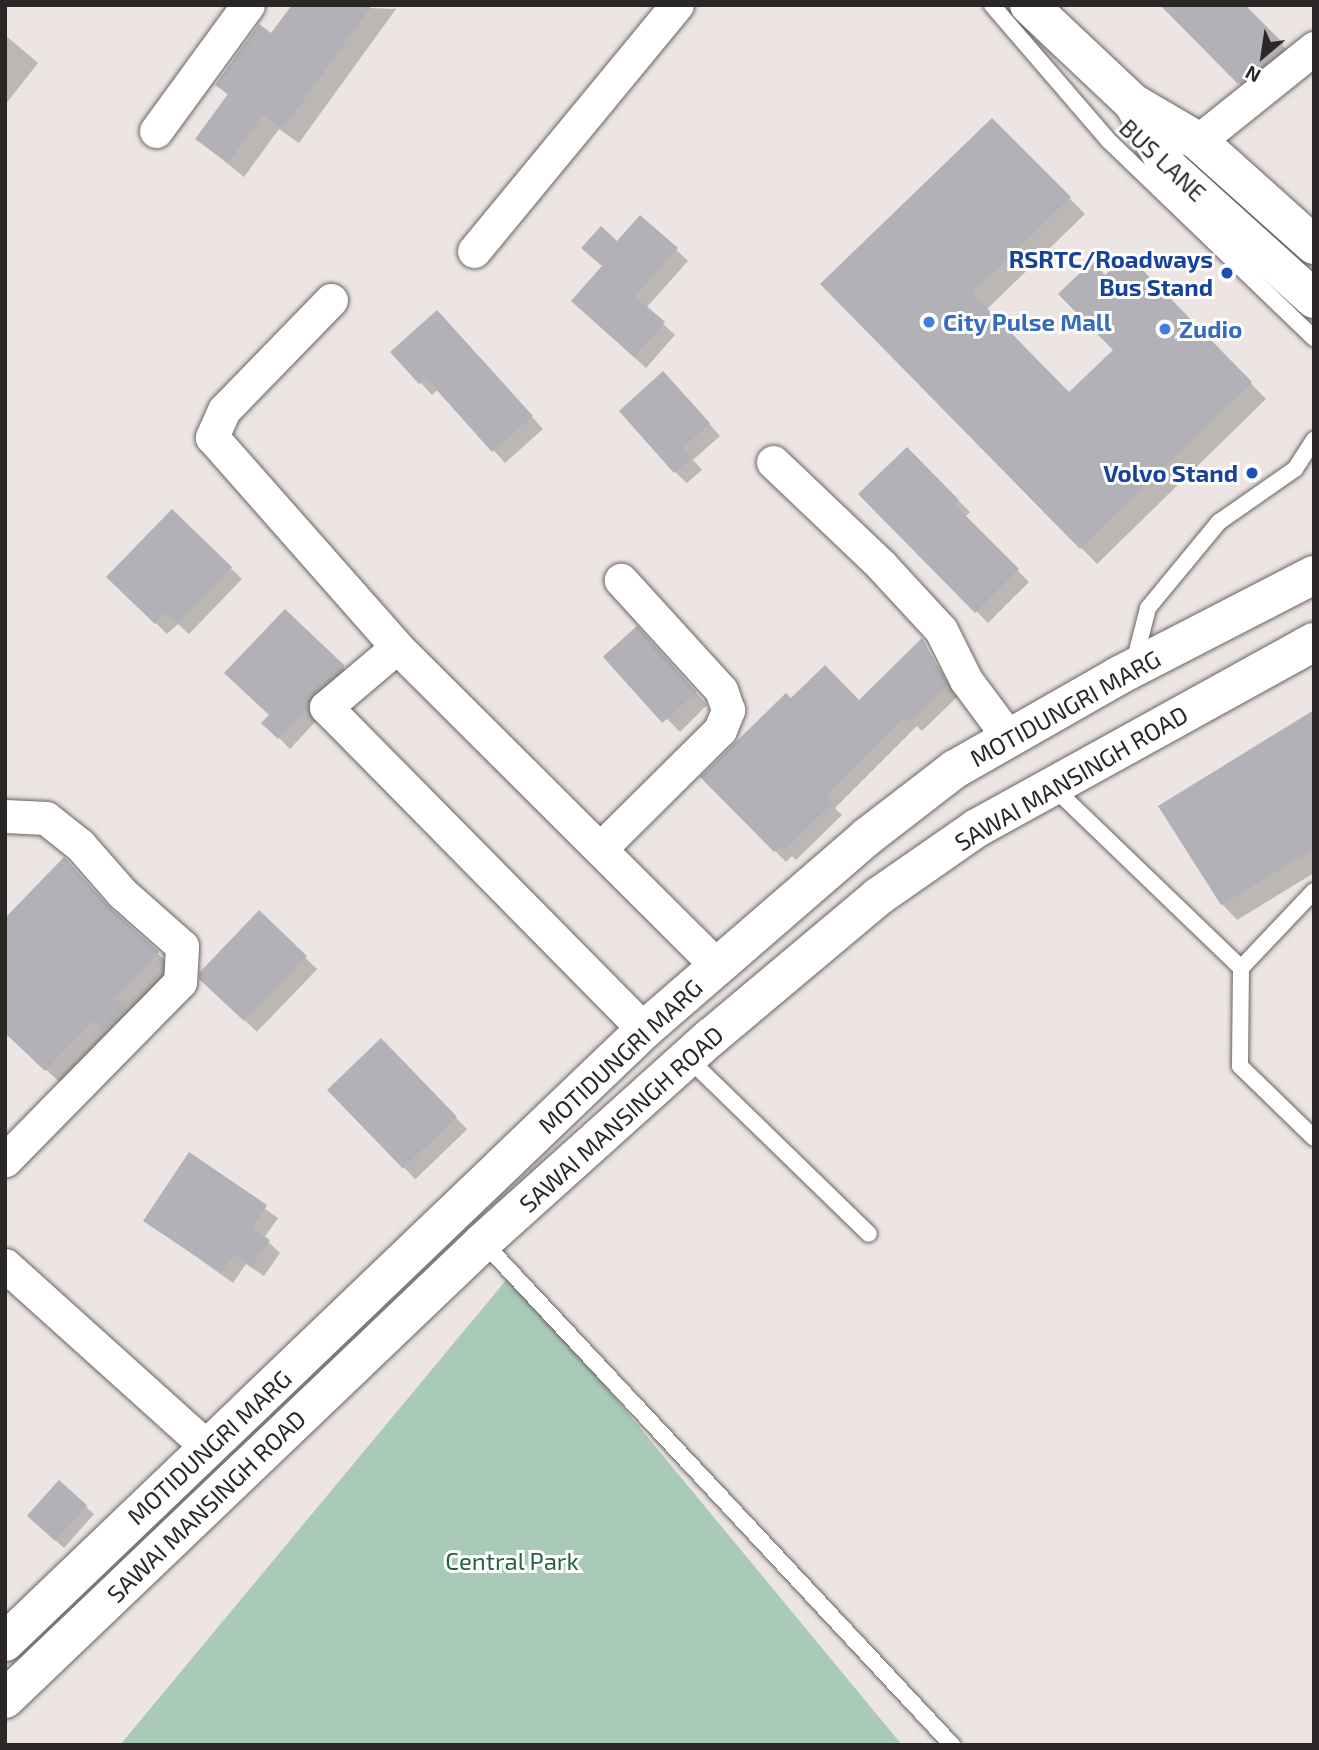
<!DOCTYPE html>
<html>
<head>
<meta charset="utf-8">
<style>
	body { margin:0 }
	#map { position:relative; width:1319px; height:1750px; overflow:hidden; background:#ece5e3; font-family:"Exo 2",sans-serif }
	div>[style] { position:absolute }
	.green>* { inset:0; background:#a8cab7 }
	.shadow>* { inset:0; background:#0003; transform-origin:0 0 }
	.building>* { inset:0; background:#b1b1b7; transform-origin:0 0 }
	.roads { filter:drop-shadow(0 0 2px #696361) drop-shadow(0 0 2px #696361) }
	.lane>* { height:16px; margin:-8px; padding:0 8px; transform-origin:8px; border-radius:8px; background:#fff }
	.street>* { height:33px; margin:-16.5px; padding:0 16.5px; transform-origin:16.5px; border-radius:16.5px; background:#fff }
	.primary>* { height:38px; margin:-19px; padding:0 19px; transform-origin:19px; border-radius:19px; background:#fff }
	.dots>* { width:19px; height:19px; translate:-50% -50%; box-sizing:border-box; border:4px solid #fff; border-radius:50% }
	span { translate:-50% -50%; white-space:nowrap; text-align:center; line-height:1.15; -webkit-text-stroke:6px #fff; paint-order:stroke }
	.street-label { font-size:24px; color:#2a2726 }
	.transit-label { font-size:24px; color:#164399; font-weight:700 }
	.right { translate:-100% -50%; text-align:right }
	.shop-label { font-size:24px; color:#366cbe; font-weight:700 }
	.left { translate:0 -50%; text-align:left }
	.park-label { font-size:24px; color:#266147 }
	.frame { position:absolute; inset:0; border:7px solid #2a2726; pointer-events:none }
	.north { position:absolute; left:1228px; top:21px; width:70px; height:70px; -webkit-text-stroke:5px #fff; paint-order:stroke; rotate:209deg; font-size:19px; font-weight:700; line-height:28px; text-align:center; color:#2a2726 }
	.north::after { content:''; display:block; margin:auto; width:24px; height:32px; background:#2a2726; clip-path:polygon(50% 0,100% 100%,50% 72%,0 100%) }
</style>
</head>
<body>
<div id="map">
	<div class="green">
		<i style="clip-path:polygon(512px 1273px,902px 1745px,120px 1745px)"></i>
	</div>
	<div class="shadow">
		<i style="clip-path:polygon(294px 5px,396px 9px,299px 143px,279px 129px,244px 177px,197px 139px,229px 96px,218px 85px,272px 36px)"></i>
		<i style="clip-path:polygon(1162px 5px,1243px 5px,1294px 57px,1251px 95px)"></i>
		<i style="clip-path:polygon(5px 35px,38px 63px,5px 105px)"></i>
		<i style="clip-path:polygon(992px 120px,1085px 214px,986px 310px,1069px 395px,1115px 350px,1105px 277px,1127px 257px,1266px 399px,1097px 564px,823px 285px)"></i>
		<i style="clip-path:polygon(641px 217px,688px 261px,646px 308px,675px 335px,646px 368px,585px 313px,617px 243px)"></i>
		<i style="clip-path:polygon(449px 324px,543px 429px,505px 463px,438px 389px,432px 395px,392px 352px)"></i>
		<i style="clip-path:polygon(675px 385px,720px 436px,693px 460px,702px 470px,687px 483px,675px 472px)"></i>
		<i style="clip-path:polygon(907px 449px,970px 512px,965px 517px,1029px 582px,988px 623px,861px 494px)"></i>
		<i style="clip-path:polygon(172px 512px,242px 579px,189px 634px,178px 624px,167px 634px,109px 577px)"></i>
		<i style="clip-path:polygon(285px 612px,355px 679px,290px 749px,264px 723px,271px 715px)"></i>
		<i style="clip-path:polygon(649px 640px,707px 705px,680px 732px,607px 658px)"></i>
		<i style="clip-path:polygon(922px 641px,957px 697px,922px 731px,917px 726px,835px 808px,842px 815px,796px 860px,792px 856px,786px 862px,702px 777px,791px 701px,859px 702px)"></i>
		<i style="clip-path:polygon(1314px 712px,1314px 873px,1237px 920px,1222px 904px)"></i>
		<i style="left:259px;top:913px;width:81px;height:87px;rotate:44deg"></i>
		<i style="left:116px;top:916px;width:77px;height:161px;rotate:42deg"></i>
		<i style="left:381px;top:1040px;width:124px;height:72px;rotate:46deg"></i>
		<i style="clip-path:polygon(190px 1155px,278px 1218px,264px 1238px,280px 1253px,264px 1276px,246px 1264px,233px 1283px,145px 1220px)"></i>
		<i style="clip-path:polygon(59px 1483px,94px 1514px,64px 1548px,37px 1523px)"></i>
	</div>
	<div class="building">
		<i style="clip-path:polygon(292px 5px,372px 5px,283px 129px,263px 115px,228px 163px,195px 139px,228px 94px,215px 85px,259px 24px,271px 33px)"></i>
		<i style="clip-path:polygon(1160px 5px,1245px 5px,1284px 44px,1238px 84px)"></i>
		<i style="clip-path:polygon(992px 118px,1071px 197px,972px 293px,1069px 392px,1113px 350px,1058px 294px,1092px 261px,1105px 275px,1127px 254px,1252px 382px,1080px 549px,820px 284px)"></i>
		<i style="clip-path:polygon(640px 215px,678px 248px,635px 296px,665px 322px,634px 357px,571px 301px,602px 266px,581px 248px,601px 226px,617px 241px)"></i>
		<i style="clip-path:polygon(437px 310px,533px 416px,492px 452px,426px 378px,419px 384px,390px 352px)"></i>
		<i style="clip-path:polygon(663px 371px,710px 423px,683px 448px,692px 457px,674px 473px,619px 411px)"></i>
		<i style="clip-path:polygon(907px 447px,959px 500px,954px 504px,1019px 569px,975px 613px,858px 494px)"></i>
		<i style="clip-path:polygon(172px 509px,232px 567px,177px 624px,165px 613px,155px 624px,106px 577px)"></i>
		<i style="clip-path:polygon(285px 609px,345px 666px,313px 693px,307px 708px,278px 739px,261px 723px,269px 715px,224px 673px)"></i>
		<i style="left:637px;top:626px;width:89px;height:46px;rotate:48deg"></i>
		<i style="clip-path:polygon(922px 638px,947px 685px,910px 722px,905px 717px,826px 796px,833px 803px,784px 851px,780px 846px,774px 852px,700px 777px,786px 693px,791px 698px,825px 665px,859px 700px)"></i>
		<i style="clip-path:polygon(1314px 710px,1314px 848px,1221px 905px,1158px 806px)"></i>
		<i style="clip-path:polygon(64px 857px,109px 907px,159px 952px,115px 998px,126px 1008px,103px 1031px,93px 1021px,45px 1071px,5px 1033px,5px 918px)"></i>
		<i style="clip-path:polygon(259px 910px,307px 956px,244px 1021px,199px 979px,200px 972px)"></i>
		<i style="left:381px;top:1038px;width:109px;height:75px;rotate:46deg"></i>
		<i style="clip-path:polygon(189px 1152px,267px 1205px,252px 1228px,270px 1240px,252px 1266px,234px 1254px,221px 1273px,143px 1221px)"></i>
		<i style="left:59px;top:1480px;width:38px;height:48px;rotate:42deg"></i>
	</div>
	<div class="roads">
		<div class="lane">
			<i style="left:992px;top:5px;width:178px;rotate:49.3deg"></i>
			<i style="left:1108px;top:140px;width:286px;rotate:43.9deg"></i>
			<i style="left:1134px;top:663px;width:57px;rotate:-75.7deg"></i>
			<i style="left:1148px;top:608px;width:112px;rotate:-50.5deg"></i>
			<i style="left:1219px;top:522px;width:93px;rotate:-34.9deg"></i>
			<i style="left:1295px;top:469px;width:35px;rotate:-57deg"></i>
			<i style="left:1052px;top:786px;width:262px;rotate:43.9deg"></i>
			<i style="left:1241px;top:968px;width:98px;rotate:90.6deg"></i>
			<i style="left:1240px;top:1066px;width:103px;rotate:44.2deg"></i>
			<i style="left:1241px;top:968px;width:106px;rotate:-46.5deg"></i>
			<i style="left:688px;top:1058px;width:252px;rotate:44.2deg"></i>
			<i style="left:483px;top:1242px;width:688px;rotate:47deg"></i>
		</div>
		<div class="street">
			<i style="left:156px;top:131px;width:156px;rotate:-53.9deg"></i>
			<i style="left:1198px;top:141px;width:149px;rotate:-38.7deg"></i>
			<i style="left:474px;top:251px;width:319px;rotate:-50.5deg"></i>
			<i style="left:331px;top:300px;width:153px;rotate:134.2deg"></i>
			<i style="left:224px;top:410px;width:30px;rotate:114deg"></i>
			<i style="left:212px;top:437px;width:280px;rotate:48.6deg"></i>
			<i style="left:397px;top:647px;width:452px;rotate:44.9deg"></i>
			<i style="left:773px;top:462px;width:149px;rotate:43.6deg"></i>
			<i style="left:881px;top:565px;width:88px;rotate:47.3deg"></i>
			<i style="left:941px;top:630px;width:56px;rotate:63.4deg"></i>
			<i style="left:966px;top:680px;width:72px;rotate:53.4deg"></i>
			<i style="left:397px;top:647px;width:93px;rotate:139.8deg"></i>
			<i style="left:326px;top:707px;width:453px;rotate:45.4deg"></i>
			<i style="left:5px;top:816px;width:41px;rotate:2.8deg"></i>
			<i style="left:46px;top:818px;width:43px;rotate:38.5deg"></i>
			<i style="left:80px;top:845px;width:64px;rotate:48.8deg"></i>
			<i style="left:122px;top:893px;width:80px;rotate:41.5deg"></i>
			<i style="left:182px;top:946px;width:36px;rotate:93deg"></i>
			<i style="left:180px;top:982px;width:250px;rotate:134.5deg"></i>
			<i style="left:600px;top:849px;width:169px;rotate:-44.8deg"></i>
			<i style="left:720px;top:730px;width:22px;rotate:-68deg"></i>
			<i style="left:728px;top:710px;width:21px;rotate:-109deg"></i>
			<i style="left:721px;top:690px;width:149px;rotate:-132.3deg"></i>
			<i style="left:5px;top:1265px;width:273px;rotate:42deg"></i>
		</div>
		<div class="primary">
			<i style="left:1029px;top:5px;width:143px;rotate:43.3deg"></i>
			<i style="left:1133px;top:103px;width:75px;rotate:30.3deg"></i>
			<i style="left:1198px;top:141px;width:156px;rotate:41.9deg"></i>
			<i style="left:1133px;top:103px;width:73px;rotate:61.3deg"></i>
			<i style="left:1168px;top:167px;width:197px;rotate:42.1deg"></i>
			<i style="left:5px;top:1642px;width:885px;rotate:-43.76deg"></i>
			<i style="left:644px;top:1030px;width:296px;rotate:-40.9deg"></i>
			<i style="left:868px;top:836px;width:110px;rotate:-37.6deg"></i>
			<i style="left:955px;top:769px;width:188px;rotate:-29.7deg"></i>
			<i style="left:1118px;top:676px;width:220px;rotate:-27.3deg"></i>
			<i style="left:5px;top:1699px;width:661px;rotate:-43.71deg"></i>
			<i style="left:483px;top:1242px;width:307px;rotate:-42deg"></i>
			<i style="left:711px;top:1037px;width:219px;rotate:-40deg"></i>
			<i style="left:879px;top:896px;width:119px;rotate:-34.8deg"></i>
			<i style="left:977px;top:828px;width:385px;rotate:-28.9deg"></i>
		</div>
	</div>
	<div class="dots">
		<i style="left:1227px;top:273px;background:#1a4fb4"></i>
		<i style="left:929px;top:322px;background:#3f7fe0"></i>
		<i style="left:1165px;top:329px;background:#3f7fe0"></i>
		<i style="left:1252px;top:473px;background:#1a4fb4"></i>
	</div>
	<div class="street-label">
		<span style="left:1163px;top:160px;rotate:43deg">BUS LANE</span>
		<span style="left:1065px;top:708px;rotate:-29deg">MOTIDUNGRI MARG</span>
		<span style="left:1071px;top:778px;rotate:-30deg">SAWAI MANSINGH ROAD</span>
		<span style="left:620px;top:1056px;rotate:-43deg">MOTIDUNGRI MARG</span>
		<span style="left:621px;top:1119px;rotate:-42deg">SAWAI MANSINGH ROAD</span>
		<span style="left:209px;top:1447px;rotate:-43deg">MOTIDUNGRI MARG</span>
		<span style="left:206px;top:1506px;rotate:-44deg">SAWAI MANSINGH ROAD</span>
	</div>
	<div class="transit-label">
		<span class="right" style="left:1213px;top:273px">RSRTC/Roadways<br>Bus Stand</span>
		<span class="right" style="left:1238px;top:473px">Volvo Stand</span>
	</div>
	<div class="shop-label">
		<span class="left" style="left:943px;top:322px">City Pulse Mall</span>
		<span class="left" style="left:1179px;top:329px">Zudio</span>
	</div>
	<div class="park-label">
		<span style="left:512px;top:1561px">Central Park</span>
	</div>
	<div class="frame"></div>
	<div class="north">N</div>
</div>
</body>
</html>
